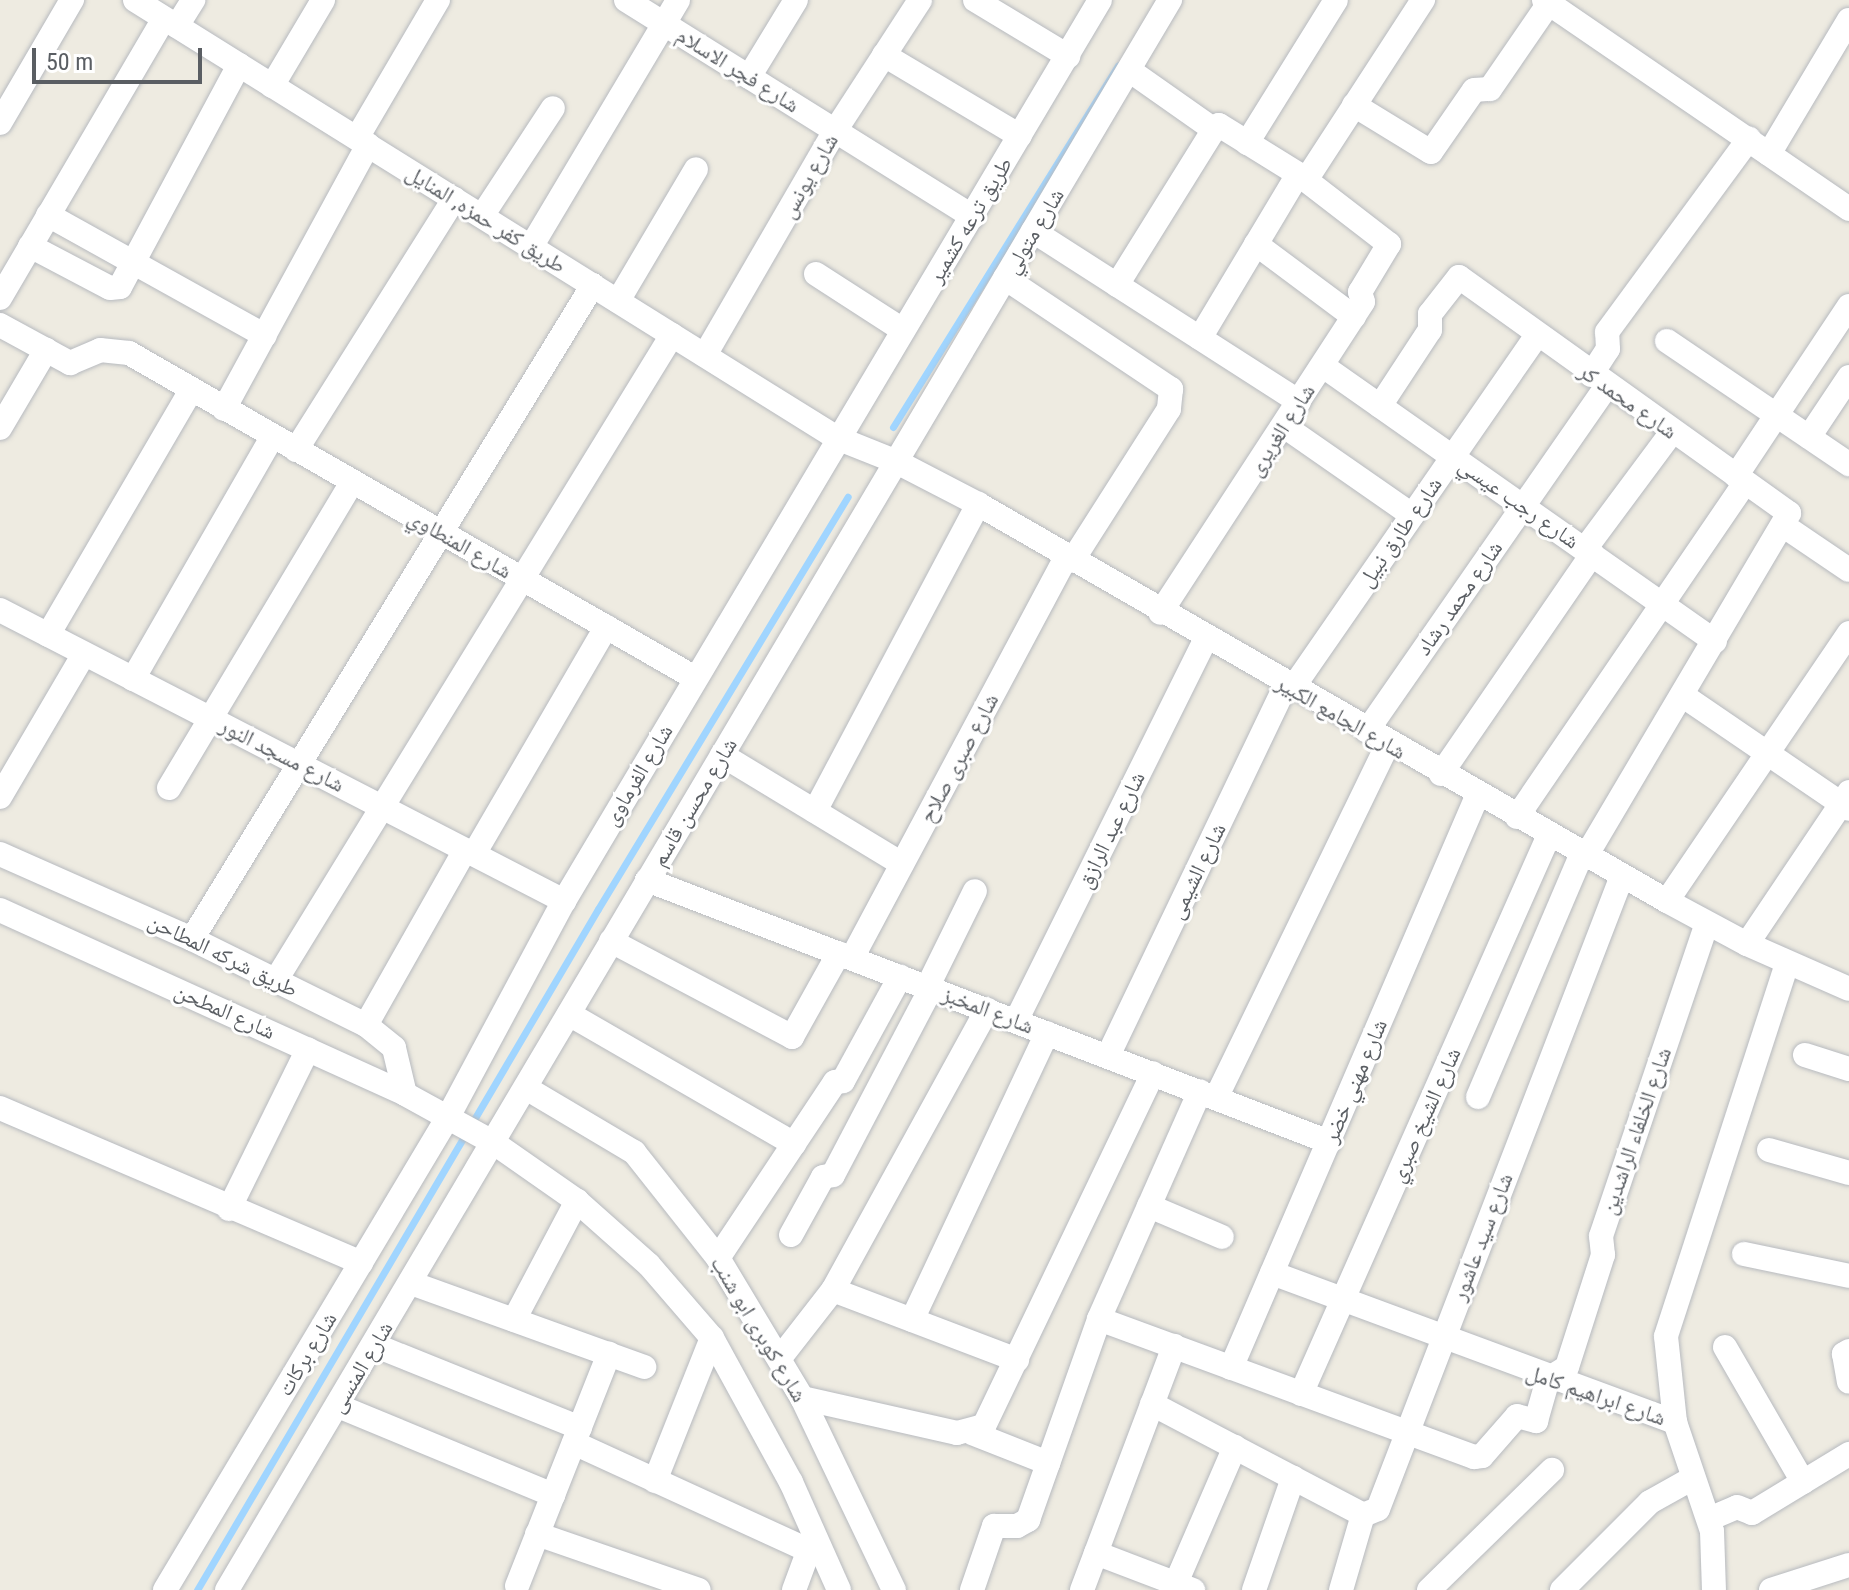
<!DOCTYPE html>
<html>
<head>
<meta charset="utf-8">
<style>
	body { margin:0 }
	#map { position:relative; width:1849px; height:1590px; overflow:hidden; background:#eeebe1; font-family:"Roboto Condensed","Noto Naskh Arabic",sans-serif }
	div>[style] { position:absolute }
	.stream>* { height:7px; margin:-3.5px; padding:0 3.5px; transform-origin:3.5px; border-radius:3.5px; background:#a0d5ff }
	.roads { filter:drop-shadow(0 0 2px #b7babf) drop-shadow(0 0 2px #b7babf) }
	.street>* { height:24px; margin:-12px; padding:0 12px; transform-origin:12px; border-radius:12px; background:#fff }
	span { translate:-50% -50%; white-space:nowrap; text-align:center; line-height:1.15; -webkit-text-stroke:6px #fff; paint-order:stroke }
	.street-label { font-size:22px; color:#5a5e63 }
	.scale { position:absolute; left:32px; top:48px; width:170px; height:36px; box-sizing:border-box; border:4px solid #5a5e63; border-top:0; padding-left:10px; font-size:24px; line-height:28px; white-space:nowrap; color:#5a5e63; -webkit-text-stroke:6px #fff; paint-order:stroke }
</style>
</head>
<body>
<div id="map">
	<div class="stream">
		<i style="left:893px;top:427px;width:426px;rotate:-58.1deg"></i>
		<i style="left:197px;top:1590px;width:790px;rotate:-59.51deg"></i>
		<i style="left:598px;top:909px;width:482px;rotate:-58.8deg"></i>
	</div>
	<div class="roads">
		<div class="street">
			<i style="left:135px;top:0;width:827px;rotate:31.96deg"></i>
			<i style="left:837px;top:438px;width:65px;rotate:21.8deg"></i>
			<i style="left:897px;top:462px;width:91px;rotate:27.4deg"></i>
			<i style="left:978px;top:504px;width:795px;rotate:29.95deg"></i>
			<i style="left:1667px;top:901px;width:91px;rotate:28.3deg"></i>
			<i style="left:1747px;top:944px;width:111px;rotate:23.8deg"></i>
			<i style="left:626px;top:0;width:409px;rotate:32deg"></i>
			<i style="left:975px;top:0;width:109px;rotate:31.1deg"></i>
			<i style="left:1544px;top:0;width:370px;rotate:34.4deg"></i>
			<i style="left:177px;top:26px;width:31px;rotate:-58deg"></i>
			<i style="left:884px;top:55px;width:158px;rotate:30.8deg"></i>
			<i style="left:1129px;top:70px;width:103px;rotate:35.1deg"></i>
			<i style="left:1213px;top:129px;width:7px;rotate:-34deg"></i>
			<i style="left:1219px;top:125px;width:93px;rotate:31.8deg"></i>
			<i style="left:1298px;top:174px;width:115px;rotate:37.6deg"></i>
			<i style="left:1389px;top:244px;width:56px;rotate:121.1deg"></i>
			<i style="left:1360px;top:292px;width:10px;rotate:73deg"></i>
			<i style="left:1363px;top:302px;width:371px;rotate:123.1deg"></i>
			<i style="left:749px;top:77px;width:90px;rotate:-58.6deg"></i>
			<i style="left:272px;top:86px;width:100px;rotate:-59.3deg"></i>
			<i style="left:1354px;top:105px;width:90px;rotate:31.4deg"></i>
			<i style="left:1431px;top:152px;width:75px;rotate:-55.3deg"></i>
			<i style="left:1474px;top:90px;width:16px;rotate:-4deg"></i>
			<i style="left:1490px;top:89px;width:104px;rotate:-55.5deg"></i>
			<i style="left:0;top:123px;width:143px;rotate:-59.7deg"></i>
			<i style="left:357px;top:138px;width:160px;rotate:-59.6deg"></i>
			<i style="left:1247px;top:143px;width:168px;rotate:-58.1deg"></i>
			<i style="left:1769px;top:154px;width:156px;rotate:-59.2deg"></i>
			<i style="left:1306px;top:180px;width:215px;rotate:-57deg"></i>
			<i style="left:48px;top:215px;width:248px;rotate:29.1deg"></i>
			<i style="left:482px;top:216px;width:129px;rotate:-56.7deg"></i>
			<i style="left:1033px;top:231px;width:316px;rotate:32.7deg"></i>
			<i style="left:1256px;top:244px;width:122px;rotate:36.7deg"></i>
			<i style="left:30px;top:246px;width:90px;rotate:27.7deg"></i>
			<i style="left:110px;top:288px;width:10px;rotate:-6deg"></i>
			<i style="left:120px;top:287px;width:252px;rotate:-61.8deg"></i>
			<i style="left:531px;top:247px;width:287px;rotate:-59.2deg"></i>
			<i style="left:816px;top:274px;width:103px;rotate:32.8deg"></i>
			<i style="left:1005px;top:278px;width:200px;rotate:33.8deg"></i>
			<i style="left:1171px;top:389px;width:20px;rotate:96deg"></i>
			<i style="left:1169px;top:409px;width:180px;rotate:122.5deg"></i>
			<i style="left:1117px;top:285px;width:184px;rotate:-58.1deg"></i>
			<i style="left:0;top:298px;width:324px;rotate:-59.6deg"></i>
			<i style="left:618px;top:301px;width:153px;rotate:-59.4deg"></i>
			<i style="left:0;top:325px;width:80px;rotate:28.5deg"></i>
			<i style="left:70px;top:363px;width:33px;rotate:-23deg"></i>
			<i style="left:100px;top:350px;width:29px;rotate:6deg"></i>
			<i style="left:129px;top:353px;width:653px;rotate:29.86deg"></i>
			<i style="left:1200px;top:338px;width:191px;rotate:-59.1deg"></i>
			<i style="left:1667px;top:341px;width:220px;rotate:34.1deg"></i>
			<i style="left:705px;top:355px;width:259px;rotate:-59.9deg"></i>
			<i style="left:835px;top:131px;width:156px;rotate:-57deg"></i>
			<i style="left:1323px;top:366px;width:479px;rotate:35.1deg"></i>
			<i style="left:1591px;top:375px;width:31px;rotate:-57deg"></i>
			<i style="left:1608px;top:349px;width:17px;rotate:-93deg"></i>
			<i style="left:1607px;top:332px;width:240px;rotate:-53.7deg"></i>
			<i style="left:1380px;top:406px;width:91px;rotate:-56.7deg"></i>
			<i style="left:1430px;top:330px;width:16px;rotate:-90deg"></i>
			<i style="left:1430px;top:314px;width:47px;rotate:-51.9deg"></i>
			<i style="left:1459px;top:277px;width:406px;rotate:35.6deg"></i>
			<i style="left:1789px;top:513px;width:399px;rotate:120.6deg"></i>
			<i style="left:224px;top:409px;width:301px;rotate:-61.4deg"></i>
			<i style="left:1284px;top:426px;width:156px;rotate:34.8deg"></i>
			<i style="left:0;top:428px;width:91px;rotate:-59.5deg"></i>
			<i style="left:1809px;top:437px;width:72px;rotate:-56.3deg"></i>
			<i style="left:296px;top:450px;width:297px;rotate:-57.8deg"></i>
			<i style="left:1736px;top:476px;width:204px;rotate:-56.4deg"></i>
			<i style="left:1784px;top:526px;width:78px;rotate:34.1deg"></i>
			<i style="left:1585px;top:549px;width:146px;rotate:-53.4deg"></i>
			<i style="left:0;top:610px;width:635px;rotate:27.29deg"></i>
			<i style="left:48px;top:635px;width:284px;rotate:-59.7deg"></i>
			<i style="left:133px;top:679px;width:279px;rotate:-60.1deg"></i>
			<i style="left:1292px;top:689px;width:429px;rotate:-55.3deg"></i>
			<i style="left:1682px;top:695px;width:202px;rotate:34.3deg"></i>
			<i style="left:1367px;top:731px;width:420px;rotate:-55.2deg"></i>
			<i style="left:722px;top:755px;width:210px;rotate:31.2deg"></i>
			<i style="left:1441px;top:774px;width:267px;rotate:-55.5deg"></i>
			<i style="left:169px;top:788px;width:357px;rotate:-59.1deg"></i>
			<i style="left:0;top:797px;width:166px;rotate:-59.6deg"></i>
			<i style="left:815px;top:811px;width:348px;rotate:-62deg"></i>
			<i style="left:1517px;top:817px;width:404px;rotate:-55.7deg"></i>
			<i style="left:0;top:854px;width:210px;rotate:23.9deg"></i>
			<i style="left:192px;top:939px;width:194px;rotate:26.3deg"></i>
			<i style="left:366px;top:1025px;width:36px;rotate:39deg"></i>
			<i style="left:394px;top:1048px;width:47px;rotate:76.6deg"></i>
			<i style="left:474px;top:854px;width:263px;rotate:-59.8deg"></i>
			<i style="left:647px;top:880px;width:731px;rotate:21.01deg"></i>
			<i style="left:1667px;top:901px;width:324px;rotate:-55.8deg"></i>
			<i style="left:0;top:910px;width:445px;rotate:24.4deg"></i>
			<i style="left:405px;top:1094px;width:102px;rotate:28.8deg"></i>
			<i style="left:494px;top:1143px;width:101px;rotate:34.9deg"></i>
			<i style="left:577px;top:1201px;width:96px;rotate:41.6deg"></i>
			<i style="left:649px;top:1265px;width:96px;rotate:49.2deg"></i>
			<i style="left:712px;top:1338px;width:164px;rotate:61.3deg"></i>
			<i style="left:791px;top:1482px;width:118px;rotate:66deg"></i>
			<i style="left:192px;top:939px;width:767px;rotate:-58.49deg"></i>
			<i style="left:611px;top:941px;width:205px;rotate:27.9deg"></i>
			<i style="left:792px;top:1037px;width:96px;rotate:-60.8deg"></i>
			<i style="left:1747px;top:944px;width:183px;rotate:-56.1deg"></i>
			<i style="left:852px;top:958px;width:455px;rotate:-61.9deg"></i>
			<i style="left:276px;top:980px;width:757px;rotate:-58.45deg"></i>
			<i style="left:927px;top:988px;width:108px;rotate:-63.7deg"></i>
			<i style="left:569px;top:1014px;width:260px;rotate:30deg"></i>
			<i style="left:1016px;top:1021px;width:427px;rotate:-63.6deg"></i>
			<i style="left:366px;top:1025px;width:201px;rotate:-60.5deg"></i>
			<i style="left:1805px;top:1055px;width:46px;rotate:17.7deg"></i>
			<i style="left:1108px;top:1056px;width:411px;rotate:-64.4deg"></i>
			<i style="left:526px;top:1088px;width:126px;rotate:30.7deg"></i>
			<i style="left:634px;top:1152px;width:135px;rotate:51.6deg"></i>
			<i style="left:718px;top:1258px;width:163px;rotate:59deg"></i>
			<i style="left:802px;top:1398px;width:213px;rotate:64.4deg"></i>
			<i style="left:1478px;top:1097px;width:265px;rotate:-66.9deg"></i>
			<i style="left:1216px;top:1098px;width:394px;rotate:-64.1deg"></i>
			<i style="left:0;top:1108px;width:393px;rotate:23.2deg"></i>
			<i style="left:1769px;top:1150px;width:83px;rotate:16deg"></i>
			<i style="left:1149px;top:1206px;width:79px;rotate:23deg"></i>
			<i style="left:229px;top:1209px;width:178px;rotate:-63.7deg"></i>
			<i style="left:791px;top:1235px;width:66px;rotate:-61.1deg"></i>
			<i style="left:823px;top:1177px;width:10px;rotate:-11deg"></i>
			<i style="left:833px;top:1175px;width:211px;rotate:-62.3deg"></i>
			<i style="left:1744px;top:1254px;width:107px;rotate:11.8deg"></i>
			<i style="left:718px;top:1258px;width:211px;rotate:-56.4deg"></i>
			<i style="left:835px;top:1082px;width:8px;rotate:-7deg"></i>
			<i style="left:843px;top:1081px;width:119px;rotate:-61.3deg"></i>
			<i style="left:1272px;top:1273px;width:430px;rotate:20.3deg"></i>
			<i style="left:1675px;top:1422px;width:115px;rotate:71.3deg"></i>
			<i style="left:1712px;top:1531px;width:59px;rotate:88.1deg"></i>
			<i style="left:411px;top:1283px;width:248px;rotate:19.8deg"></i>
			<i style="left:833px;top:1290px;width:197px;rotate:20.8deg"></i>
			<i style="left:1099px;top:1319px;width:400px;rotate:20.2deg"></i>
			<i style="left:1474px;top:1457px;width:8px;rotate:-7deg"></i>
			<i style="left:1482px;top:1456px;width:53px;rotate:-48.8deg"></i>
			<i style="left:1517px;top:1416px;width:20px;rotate:15deg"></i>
			<i style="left:1536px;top:1421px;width:44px;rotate:-74.1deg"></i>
			<i style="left:1548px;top:1379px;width:22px;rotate:-32deg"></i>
			<i style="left:1567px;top:1367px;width:118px;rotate:-72.2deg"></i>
			<i style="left:1603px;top:1255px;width:19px;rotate:-96deg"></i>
			<i style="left:1601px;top:1236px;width:330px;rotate:-71.3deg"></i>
			<i style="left:514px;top:1320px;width:135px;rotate:-62.1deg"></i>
			<i style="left:912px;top:1320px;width:317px;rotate:-64.8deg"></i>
			<i style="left:374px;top:1345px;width:222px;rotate:21.9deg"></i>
			<i style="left:1725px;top:1347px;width:156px;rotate:60deg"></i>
			<i style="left:1849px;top:1351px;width:6px;rotate:149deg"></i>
			<i style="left:1844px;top:1354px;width:28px;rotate:80deg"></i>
			<i style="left:780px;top:1358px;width:86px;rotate:-52.1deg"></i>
			<i style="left:833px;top:1290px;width:320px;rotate:-61.2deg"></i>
			<i style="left:1231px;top:1368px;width:625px;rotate:-66.72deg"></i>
			<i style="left:1301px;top:1394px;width:612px;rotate:-66.08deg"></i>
			<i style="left:802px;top:1398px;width:159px;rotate:12.7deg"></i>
			<i style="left:957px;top:1433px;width:28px;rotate:-15deg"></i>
			<i style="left:984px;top:1426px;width:391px;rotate:-64.4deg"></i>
			<i style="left:1152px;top:1404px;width:238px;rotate:27.7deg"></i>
			<i style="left:338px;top:1406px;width:233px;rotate:22.5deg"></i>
			<i style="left:1675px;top:1422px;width:86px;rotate:-96deg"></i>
			<i style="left:1666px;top:1336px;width:391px;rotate:-72deg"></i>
			<i style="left:972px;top:1433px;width:82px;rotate:21.5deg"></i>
			<i style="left:574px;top:1443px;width:257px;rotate:24.6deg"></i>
			<i style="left:655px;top:1481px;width:154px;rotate:-68.3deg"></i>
			<i style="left:1709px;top:1519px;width:30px;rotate:-23deg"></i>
			<i style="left:1737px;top:1507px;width:16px;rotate:22deg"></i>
			<i style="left:1752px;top:1513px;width:114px;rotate:-31.3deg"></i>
			<i style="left:537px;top:1534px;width:171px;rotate:19.1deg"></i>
			<i style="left:1096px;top:1553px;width:104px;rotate:20.9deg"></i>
			<i style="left:517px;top:1586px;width:250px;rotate:-68.4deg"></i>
			<i style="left:165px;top:1590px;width:551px;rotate:-59.11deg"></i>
			<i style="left:448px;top:1117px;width:245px;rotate:-61.8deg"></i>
			<i style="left:564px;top:901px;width:1048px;rotate:-59.25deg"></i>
			<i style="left:227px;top:1590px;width:1849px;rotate:-59.33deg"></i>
			<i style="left:794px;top:1590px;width:58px;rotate:-69.7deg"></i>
			<i style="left:972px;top:1590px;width:68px;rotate:-71deg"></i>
			<i style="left:994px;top:1526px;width:23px"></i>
			<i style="left:1017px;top:1526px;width:13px;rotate:-29deg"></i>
			<i style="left:1028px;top:1520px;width:213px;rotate:-70.5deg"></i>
			<i style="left:1099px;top:1319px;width:249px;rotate:-66.1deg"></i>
			<i style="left:1082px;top:1590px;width:261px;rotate:-69.3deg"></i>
			<i style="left:1173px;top:1590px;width:156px;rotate:-66.6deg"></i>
			<i style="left:1254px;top:1590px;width:119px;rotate:-70.8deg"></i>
			<i style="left:1341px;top:1590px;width:78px;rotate:-73.7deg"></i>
			<i style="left:1363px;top:1515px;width:16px;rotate:-22deg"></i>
			<i style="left:1378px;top:1509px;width:678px;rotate:-68.92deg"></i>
			<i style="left:1429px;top:1590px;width:172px;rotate:-44.3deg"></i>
			<i style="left:1562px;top:1590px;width:124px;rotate:-45deg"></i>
			<i style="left:1650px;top:1502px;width:49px;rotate:-29.2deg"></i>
			<i style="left:1771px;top:1590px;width:82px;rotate:-17.8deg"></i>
		</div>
	</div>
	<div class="street-label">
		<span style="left:738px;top:70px;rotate:32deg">شارع فجر الاسلام</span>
		<span style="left:809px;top:176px;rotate:-60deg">شارع يونس</span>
		<span style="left:486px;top:219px;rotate:32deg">طريق كفر حمزه, المنايل</span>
		<span style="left:970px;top:220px;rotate:-59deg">طريق ترعه كشمير</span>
		<span style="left:1034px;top:231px;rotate:-59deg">شارع متولي</span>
		<span style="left:1628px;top:401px;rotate:35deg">شارع محمد كر</span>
		<span style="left:1281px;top:430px;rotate:-57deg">شارع الغريرى</span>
		<span style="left:1519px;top:503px;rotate:35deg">شارع رجب عيسي</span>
		<span style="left:1400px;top:532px;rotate:-55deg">شارع طارق نبيل</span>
		<span style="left:460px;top:544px;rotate:30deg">شارع المنطاوي</span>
		<span style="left:1459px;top:598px;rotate:-55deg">شارع محمد رشاد</span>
		<span style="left:1341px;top:717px;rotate:30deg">شارع الجامع الكبير</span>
		<span style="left:282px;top:755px;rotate:27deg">شارع مسجد النور</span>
		<span style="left:959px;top:758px;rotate:-62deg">شارع صبرى صلاح</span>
		<span style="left:638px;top:775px;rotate:-59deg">شارع الفرماوى</span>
		<span style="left:694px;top:802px;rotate:-59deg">شارع محسن قاسم</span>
		<span style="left:1111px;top:830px;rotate:-64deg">شارع عبد الرازق</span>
		<span style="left:1197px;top:871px;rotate:-64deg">شارع الشيمى</span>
		<span style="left:223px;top:955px;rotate:26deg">طريق شركه المطاحن</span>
		<span style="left:988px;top:1010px;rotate:21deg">شارع المخبز</span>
		<span style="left:225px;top:1011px;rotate:24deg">شارع المطحن</span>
		<span style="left:1355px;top:1081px;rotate:-67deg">شارع مهني خضر</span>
		<span style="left:1425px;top:1115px;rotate:-66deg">شارع الشيخ صبري</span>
		<span style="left:1636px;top:1131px;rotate:-71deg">شارع الخلفاء الراشدين</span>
		<span style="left:1482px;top:1237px;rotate:-69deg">شارع سيد عاشور</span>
		<span style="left:759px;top:1329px;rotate:59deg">شارع كوبرى ابو شنب</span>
		<span style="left:307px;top:1354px;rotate:-59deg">شارع بركات</span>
		<span style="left:361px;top:1367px;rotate:-59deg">شارع المنسى</span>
		<span style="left:1596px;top:1395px;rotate:19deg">شارع ابراهيم كامل</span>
	</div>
	<div class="scale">50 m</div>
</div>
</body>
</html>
